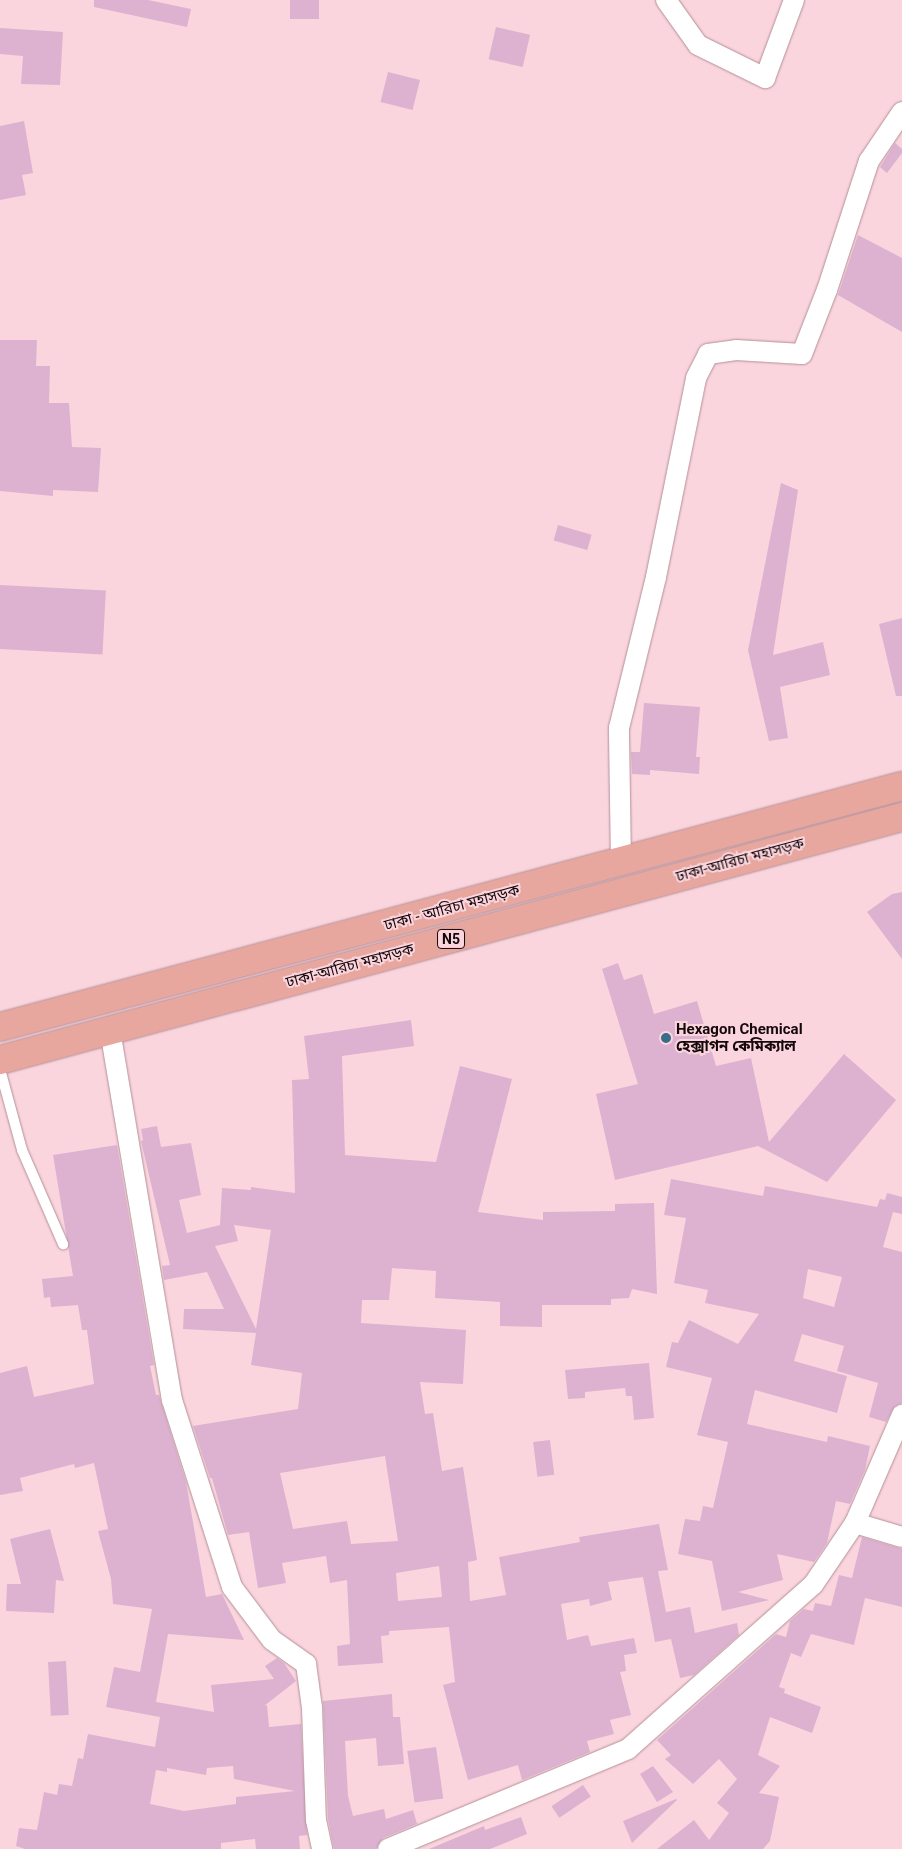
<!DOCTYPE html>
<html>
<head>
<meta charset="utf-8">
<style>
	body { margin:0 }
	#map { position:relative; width:902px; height:1849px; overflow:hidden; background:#fbd5dd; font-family:Roboto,"Noto Sans Bengali",sans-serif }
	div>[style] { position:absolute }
	.building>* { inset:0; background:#dcb2d0; transform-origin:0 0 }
	.roads { filter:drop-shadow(0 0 1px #b39098) drop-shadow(0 0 1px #b39098) }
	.service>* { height:10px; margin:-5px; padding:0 5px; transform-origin:5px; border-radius:5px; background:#fff }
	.minor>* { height:20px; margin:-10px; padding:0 10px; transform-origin:10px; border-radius:10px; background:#fff }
	.trunk>* { height:28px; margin:-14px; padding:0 14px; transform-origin:14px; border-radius:14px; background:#e7a69e }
	.dots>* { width:14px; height:14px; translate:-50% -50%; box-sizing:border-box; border:2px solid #fbd5dd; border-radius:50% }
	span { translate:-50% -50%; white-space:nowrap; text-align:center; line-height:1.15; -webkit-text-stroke:4px #fbd5dd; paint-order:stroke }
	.shield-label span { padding:1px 4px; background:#fbd5dd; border:1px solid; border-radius:4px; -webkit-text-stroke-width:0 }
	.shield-label { font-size:14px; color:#14080b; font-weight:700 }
	.street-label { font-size:15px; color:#14080b }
	.poi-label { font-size:15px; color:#14080b; font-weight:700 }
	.left { translate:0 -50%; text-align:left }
</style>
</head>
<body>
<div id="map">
	<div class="building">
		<i style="clip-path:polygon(94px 0,148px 0,191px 9px,187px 27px,94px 7px)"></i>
		<i style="left:290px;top:0;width:29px;height:19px"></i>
		<i style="left:496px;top:27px;width:35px;height:33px;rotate:13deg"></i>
		<i style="clip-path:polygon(0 28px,63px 32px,60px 85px,21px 84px,23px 56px,0 54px)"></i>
		<i style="left:388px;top:72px;width:33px;height:31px;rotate:14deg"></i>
		<i style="clip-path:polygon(24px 121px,33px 173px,22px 175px,26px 195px,0 200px,0 126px)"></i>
		<i style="clip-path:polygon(895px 143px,902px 149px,902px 153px,887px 173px,880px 167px)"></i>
		<i style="clip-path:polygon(858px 235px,902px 258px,902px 332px,838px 295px)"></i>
		<i style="clip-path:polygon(0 340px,37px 340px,36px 366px,50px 366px,49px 403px,69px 403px,72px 447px,101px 448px,98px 492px,53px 490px,53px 496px,0 491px)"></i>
		<i style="clip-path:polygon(781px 483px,798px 490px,773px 655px,823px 642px,830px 675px,780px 687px,788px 738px,769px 741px,748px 650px)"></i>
		<i style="left:558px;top:525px;width:35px;height:16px;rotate:16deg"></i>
		<i style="left:0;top:585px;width:106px;height:64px;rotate:3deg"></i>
		<i style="clip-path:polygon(902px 618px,902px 696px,896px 696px,879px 624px)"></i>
		<i style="clip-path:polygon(644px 703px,700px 707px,696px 757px,700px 757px,699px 774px,650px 770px,650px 775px,632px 774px,631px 752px,640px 752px)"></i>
		<i style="clip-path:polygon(902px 892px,902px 959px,867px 912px,892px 894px)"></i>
		<i style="clip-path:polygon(618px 963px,624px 980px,642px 974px,654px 1014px,697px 1001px,716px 1066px,751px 1058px,769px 1142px,844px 1054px,896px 1100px,827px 1182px,758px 1146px,615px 1180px,596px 1094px,638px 1084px,602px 969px)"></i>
		<i style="clip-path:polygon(evenodd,411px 1020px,414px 1046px,342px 1056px,345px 1155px,436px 1162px,460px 1066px,512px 1079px,478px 1212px,543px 1220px,543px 1212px,615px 1211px,615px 1204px,654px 1203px,657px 1294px,632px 1289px,629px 1298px,611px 1299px,611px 1305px,542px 1305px,542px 1327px,500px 1326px,500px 1302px,435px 1298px,436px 1271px,392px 1268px,389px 1300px,362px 1300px,361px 1323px,466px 1330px,463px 1384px,420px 1382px,425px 1414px,433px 1413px,442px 1471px,463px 1467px,477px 1560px,468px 1562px,470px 1601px,506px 1595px,499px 1557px,580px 1542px,579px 1537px,659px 1524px,668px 1570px,658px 1571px,666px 1612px,690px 1607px,695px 1633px,737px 1623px,739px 1635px,694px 1675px,680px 1678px,671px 1639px,655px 1642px,643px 1577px,608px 1582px,612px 1600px,590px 1606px,589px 1599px,561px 1604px,567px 1640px,588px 1635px,591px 1646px,634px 1638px,637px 1653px,624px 1655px,626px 1671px,620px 1672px,631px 1715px,610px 1720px,614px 1734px,587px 1741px,590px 1752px,522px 1780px,518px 1765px,468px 1780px,443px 1685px,455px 1682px,449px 1627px,389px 1631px,389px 1635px,381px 1636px,383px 1663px,338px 1666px,337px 1646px,350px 1644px,347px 1580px,330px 1583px,326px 1556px,282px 1563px,286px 1583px,258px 1588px,249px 1532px,228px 1535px,212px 1478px,210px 1478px,193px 1426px,298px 1409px,302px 1373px,251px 1365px,256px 1333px,183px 1329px,184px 1309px,224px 1309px,207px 1272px,164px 1280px,162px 1266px,170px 1265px,141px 1141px,143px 1140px,141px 1129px,157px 1126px,161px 1147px,191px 1143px,201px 1195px,179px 1200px,187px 1233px,220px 1225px,222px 1188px,251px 1190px,251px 1187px,295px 1193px,292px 1080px,309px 1079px,304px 1036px,411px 1020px,234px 1225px,271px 1230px,256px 1329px,215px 1246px,238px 1241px,234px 1225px,411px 1020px,385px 1456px,398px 1541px,351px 1544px,347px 1521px,293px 1529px,280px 1473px,385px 1456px,411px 1020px,439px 1566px,442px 1597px,398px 1601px,396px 1573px,439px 1566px)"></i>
		<i style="clip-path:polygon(evenodd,117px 1145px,154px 1365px,150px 1366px,156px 1395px,159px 1395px,186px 1482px,206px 1597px,222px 1594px,244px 1640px,168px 1634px,156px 1702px,214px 1712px,211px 1685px,274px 1679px,265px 1666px,277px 1658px,284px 1663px,296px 1681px,264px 1706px,267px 1705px,269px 1727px,301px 1724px,307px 1835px,299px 1836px,300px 1849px,256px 1849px,255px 1839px,221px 1843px,221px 1849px,25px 1849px,16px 1846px,19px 1828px,37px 1830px,44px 1792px,57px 1795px,59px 1784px,72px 1786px,78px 1758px,83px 1759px,88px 1734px,155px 1747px,160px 1717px,106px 1707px,114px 1667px,140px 1672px,152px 1609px,113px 1604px,111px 1579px,98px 1531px,108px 1529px,94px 1463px,75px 1468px,74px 1464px,20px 1478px,23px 1491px,0 1495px,0 1373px,27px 1366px,34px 1397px,94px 1384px,87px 1330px,82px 1330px,78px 1305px,51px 1307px,50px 1297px,44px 1298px,42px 1279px,73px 1276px,53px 1155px,117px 1145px,233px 1766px,234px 1779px,295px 1791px,236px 1797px,236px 1804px,184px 1811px,150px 1804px,156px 1770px,167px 1772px,167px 1768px,206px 1775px,207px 1768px,233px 1766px)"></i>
		<i style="clip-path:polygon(evenodd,671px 1179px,763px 1196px,765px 1186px,877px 1207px,880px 1199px,885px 1200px,887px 1193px,902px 1197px,902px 1214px,893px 1212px,883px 1247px,902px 1252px,902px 1403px,895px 1406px,886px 1422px,869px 1417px,878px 1383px,837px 1371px,844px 1346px,802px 1334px,794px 1361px,847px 1376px,837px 1413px,755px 1390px,747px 1424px,827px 1442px,828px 1436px,870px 1446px,865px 1470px,850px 1504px,836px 1501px,827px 1543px,814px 1562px,777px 1554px,783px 1580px,738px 1592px,769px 1600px,722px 1611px,712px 1561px,678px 1554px,685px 1519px,700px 1521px,703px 1506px,713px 1508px,728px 1442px,697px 1435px,712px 1378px,666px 1367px,672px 1342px,678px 1343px,689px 1320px,738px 1344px,759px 1314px,705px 1303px,708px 1290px,674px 1283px,686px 1218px,664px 1215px,671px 1179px,808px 1269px,842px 1277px,834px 1307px,803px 1298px,808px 1269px)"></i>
		<i style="clip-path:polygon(649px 1363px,654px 1418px,634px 1420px,632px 1396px,626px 1396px,625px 1388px,585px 1392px,585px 1398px,568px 1399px,565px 1370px)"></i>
		<i style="left:550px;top:1440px;width:35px;height:17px;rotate:83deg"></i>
		<i style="clip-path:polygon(50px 1529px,64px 1581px,56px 1580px,54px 1613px,6px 1611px,7px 1584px,21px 1584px,10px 1539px)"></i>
		<i style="clip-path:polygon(862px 1537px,902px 1549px,902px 1607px,865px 1598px,854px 1645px,811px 1634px,801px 1657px,791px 1653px,779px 1687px,785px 1689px,784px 1693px,821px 1707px,812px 1733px,770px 1717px,758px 1755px,780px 1766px,759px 1793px,779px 1797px,770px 1841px,763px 1849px,657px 1849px,694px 1820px,709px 1840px,729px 1813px,717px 1803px,737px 1779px,719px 1759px,693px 1784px,665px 1759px,671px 1755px,657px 1740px,776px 1634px,786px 1637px,790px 1621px,804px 1609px,813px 1611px,815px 1603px,831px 1606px,839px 1575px,852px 1578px)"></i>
		<i style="left:66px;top:1661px;width:54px;height:18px;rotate:87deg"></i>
		<i style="clip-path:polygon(392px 1694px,393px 1717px,400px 1717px,404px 1764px,378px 1766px,376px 1738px,345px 1741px,348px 1796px,353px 1816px,384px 1809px,386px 1819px,413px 1810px,417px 1824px,383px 1838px,376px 1849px,334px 1849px,328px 1819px,323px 1701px)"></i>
		<i style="left:436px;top:1747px;width:52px;height:29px;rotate:82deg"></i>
		<i style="clip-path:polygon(653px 1766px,673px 1792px,657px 1802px,640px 1774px)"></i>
		<i style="left:583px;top:1785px;width:14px;height:38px;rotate:56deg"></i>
		<i style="clip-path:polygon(676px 1799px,677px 1800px,632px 1843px,623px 1821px)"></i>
		<i style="clip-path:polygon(521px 1817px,527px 1834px,490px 1849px,429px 1849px,484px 1826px,485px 1830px)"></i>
	</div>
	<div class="roads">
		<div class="service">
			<i style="left:0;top:1069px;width:84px;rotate:74.8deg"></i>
			<i style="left:22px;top:1150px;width:103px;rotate:66.4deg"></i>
		</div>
		<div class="minor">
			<i style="left:666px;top:0;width:55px;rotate:54.6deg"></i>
			<i style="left:698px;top:45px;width:75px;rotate:26.2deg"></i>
			<i style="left:765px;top:78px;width:83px;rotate:-69.6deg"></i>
			<i style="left:621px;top:862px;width:134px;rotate:-90.9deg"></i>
			<i style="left:619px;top:728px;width:155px;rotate:-76.2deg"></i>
			<i style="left:656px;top:577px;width:203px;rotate:-78.6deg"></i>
			<i style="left:696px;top:378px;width:27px;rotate:-63deg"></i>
			<i style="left:708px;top:354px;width:28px;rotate:-8deg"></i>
			<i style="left:736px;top:350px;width:66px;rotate:3.5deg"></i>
			<i style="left:802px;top:354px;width:69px;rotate:-68.7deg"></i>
			<i style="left:827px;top:290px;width:136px;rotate:-72deg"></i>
			<i style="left:869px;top:161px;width:59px;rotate:-56deg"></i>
			<i style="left:110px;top:1030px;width:375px;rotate:80.5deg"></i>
			<i style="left:172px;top:1400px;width:196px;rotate:72.2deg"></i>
			<i style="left:232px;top:1587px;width:66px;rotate:53deg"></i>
			<i style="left:272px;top:1640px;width:42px;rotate:35.2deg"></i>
			<i style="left:306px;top:1664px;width:44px;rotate:82.2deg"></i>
			<i style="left:312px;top:1708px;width:112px;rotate:88deg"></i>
			<i style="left:316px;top:1820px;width:30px;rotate:78deg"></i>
			<i style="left:855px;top:1523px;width:49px;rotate:16.6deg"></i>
			<i style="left:388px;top:1849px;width:260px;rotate:-22.6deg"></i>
			<i style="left:628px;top:1749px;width:247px;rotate:-41.6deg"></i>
			<i style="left:813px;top:1585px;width:75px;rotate:-55.9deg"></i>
			<i style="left:855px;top:1523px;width:118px;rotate:-66.5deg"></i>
		</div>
		<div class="trunk">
			<i style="left:0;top:1027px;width:934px;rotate:-14.96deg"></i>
			<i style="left:0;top:1060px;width:934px;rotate:-15.08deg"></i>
		</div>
	</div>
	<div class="dots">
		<i style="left:666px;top:1038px;background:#376d89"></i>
	</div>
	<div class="shield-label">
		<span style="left:451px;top:939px">N5</span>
	</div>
	<div class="street-label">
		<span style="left:740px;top:860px;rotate:-15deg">ঢাকা-আরিচা মহাসড়ক</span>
		<span style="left:452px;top:908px;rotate:-15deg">ঢাকা - আরিচা মহাসড়ক</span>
		<span style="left:350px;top:966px;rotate:-15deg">ঢাকা-আরিচা মহাসড়ক</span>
	</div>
	<div class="poi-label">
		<span class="left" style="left:676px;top:1038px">Hexagon Chemical<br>হেক্সাগন কেমিক্যাল</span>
	</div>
</div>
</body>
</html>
